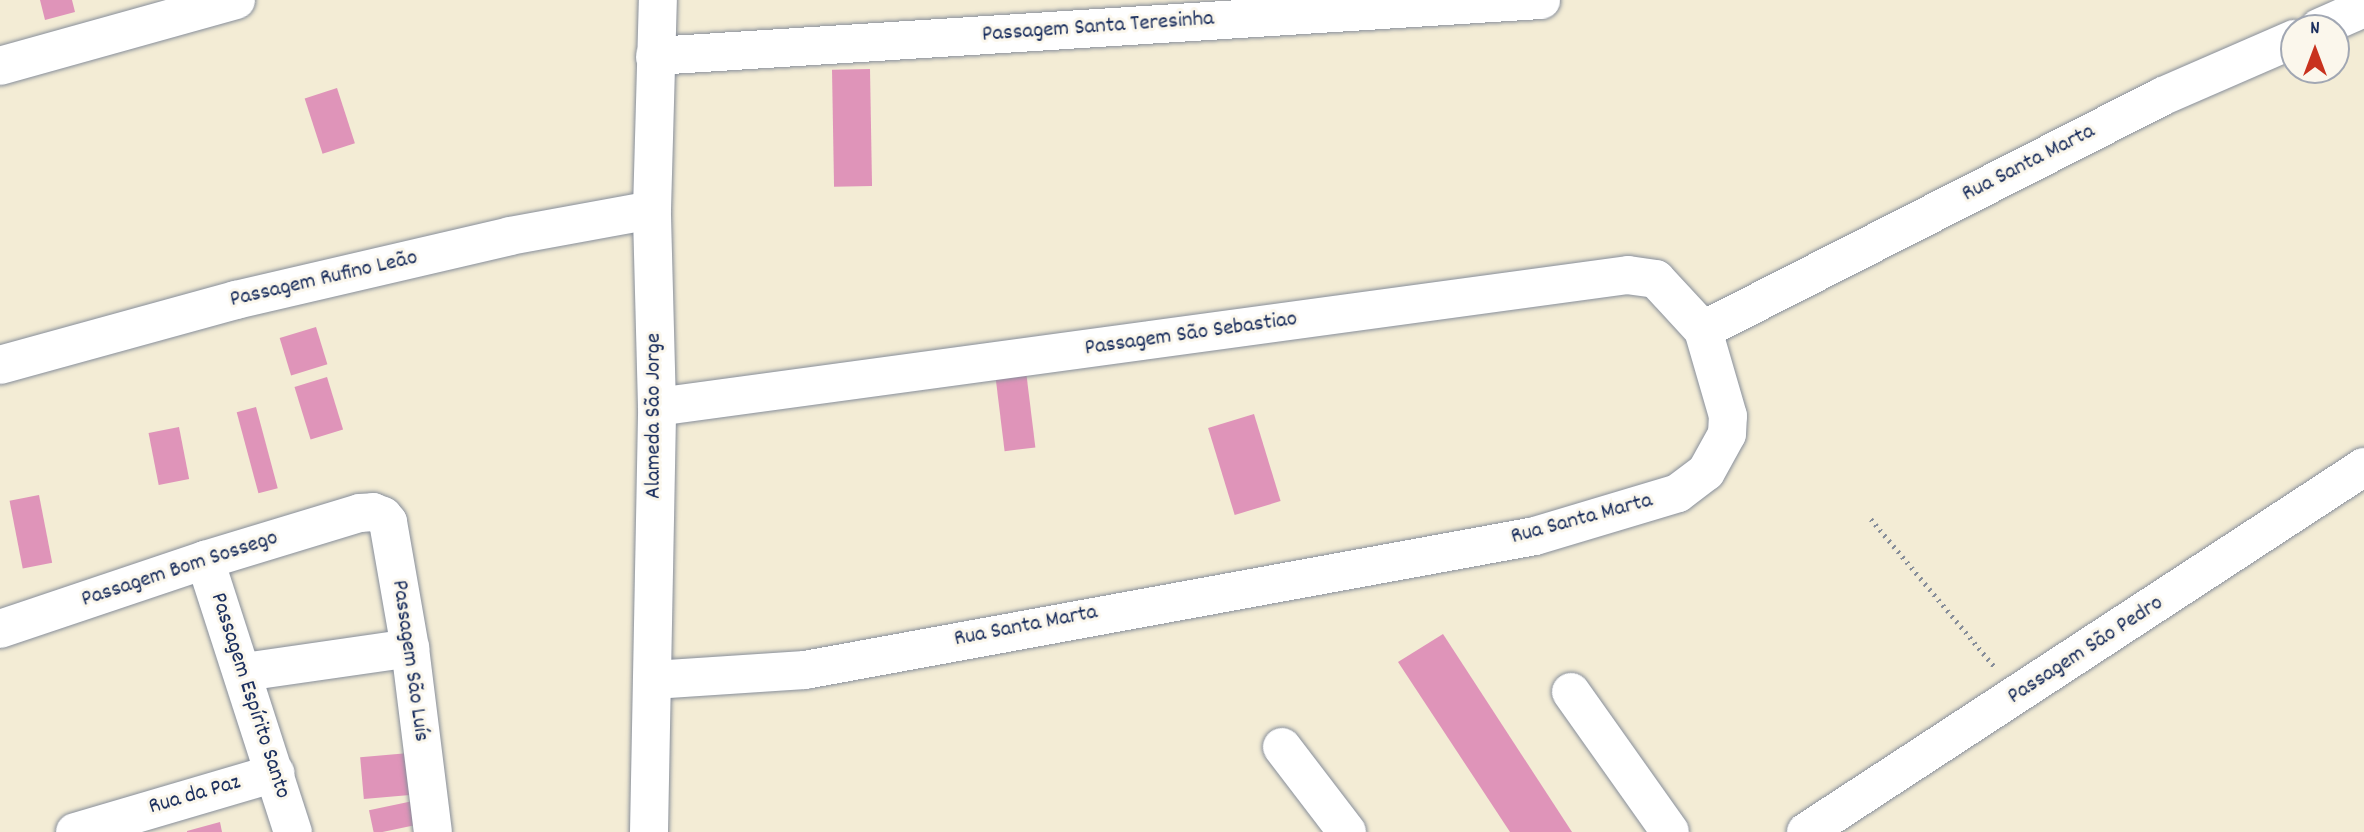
<!DOCTYPE html>
<html>
<head>
<meta charset="utf-8">
<style>
	body { margin:0 }
	#map { position:relative; width:2364px; height:832px; overflow:hidden; background:#f3ecd5; font-family:Dekko,sans-serif }
	div>[style] { position:absolute }
	.building>* { inset:0; background:#df94b9; transform-origin:0 0 }
	.path>* { height:4.5px; margin-top:-2.25px; transform-origin:0; background:repeating-linear-gradient(90deg,#878e9a 0 2px,transparent 0 7px) }
	.roads { filter:drop-shadow(0 0 2px #878e9a) drop-shadow(0 0 2px #878e9a) }
	.minor>* { height:38px; margin:-19px; padding:0 19px; transform-origin:19px; border-radius:19px; background:#fff }
	.tertiary>* { height:38px; margin:-19px; padding:0 19px; transform-origin:19px; border-radius:19px; background:#fff }
	span { translate:-50% -50%; white-space:nowrap; text-align:center; line-height:1.15; -webkit-text-stroke:6px #fbf7ec; paint-order:stroke }
	.street-label { font-size:23px; color:#1b2f5e }
	.north { position:absolute; left:2280px; top:14px; width:70px; height:70px; box-sizing:border-box; background:#fbf7ec; border:2px solid #a1a7b3; border-radius:50%; rotate:0deg; font-size:19px; font-weight:700; line-height:28px; text-align:center; color:#1b2f5e }
	.north::after { content:''; display:block; margin:auto; width:24px; height:32px; background:#c8321e; clip-path:polygon(50% 0,100% 100%,50% 72%,0 100%) }
</style>
</head>
<body>
<div id="map">
	<div class="building">
		<i style="clip-path:polygon(40px 0,72px 0,75px 12px,45px 20px)"></i>
		<i style="left:870px;top:69px;width:117px;height:38px;rotate:89deg"></i>
		<i style="left:337px;top:88px;width:58px;height:34px;rotate:72deg"></i>
		<i style="left:316px;top:327px;width:39px;height:38px;rotate:73deg"></i>
		<i style="left:1026px;top:371px;width:77px;height:31px;rotate:83deg"></i>
		<i style="left:327px;top:377px;width:55px;height:34px;rotate:73deg"></i>
		<i style="left:256px;top:407px;width:84px;height:20px;rotate:75deg"></i>
		<i style="left:1254px;top:414px;width:91px;height:48px;rotate:73deg"></i>
		<i style="left:179px;top:427px;width:53px;height:31px;rotate:79deg"></i>
		<i style="left:39px;top:495px;width:69px;height:30px;rotate:79deg"></i>
		<i style="clip-path:polygon(1443px 634px,1572px 832px,1510px 832px,1398px 662px)"></i>
		<i style="left:409px;top:753px;width:42px;height:49px;rotate:85deg"></i>
		<i style="left:413px;top:801px;width:24px;height:45px;rotate:78deg"></i>
		<i style="clip-path:polygon(220px 822px,222px 832px,187px 832px,187px 831px)"></i>
	</div>
	<div class="path">
		<i style="left:1871px;top:519px;width:192px;rotate:50.1deg"></i>
	</div>
	<div class="roads">
		<div class="minor">
			<i style="left:2319px;top:28px;width:49px;rotate:-24deg"></i>
			<i style="left:655px;top:56px;width:888px;rotate:-3.62deg"></i>
			<i style="left:0;top:66px;width:245px;rotate:-15.6deg"></i>
			<i style="left:1703px;top:330px;width:516px;rotate:-26.96deg"></i>
			<i style="left:2163px;top:96px;width:143px;rotate:-23.5deg"></i>
			<i style="left:205px;top:560px;width:286px;rotate:72.1deg"></i>
			<i style="left:0;top:629px;width:216px;rotate:-18.6deg"></i>
			<i style="left:205px;top:560px;width:162px;rotate:-16.9deg"></i>
			<i style="left:360px;top:513px;width:13px;rotate:-4deg"></i>
			<i style="left:373px;top:512px;width:11px;rotate:22deg"></i>
			<i style="left:383px;top:516px;width:8px;rotate:50deg"></i>
			<i style="left:388px;top:522px;width:128px;rotate:80.1deg"></i>
			<i style="left:410px;top:648px;width:185px;rotate:82.9deg"></i>
			<i style="left:244px;top:672px;width:168px;rotate:-8.2deg"></i>
			<i style="left:653px;top:680px;width:152px;rotate:-3.8deg"></i>
			<i style="left:805px;top:670px;width:742px;rotate:-10.4deg"></i>
			<i style="left:1535px;top:536px;width:149px;rotate:-16.7deg"></i>
			<i style="left:1678px;top:493px;width:35px;rotate:-37deg"></i>
			<i style="left:1706px;top:472px;width:43px;rotate:-61.1deg"></i>
			<i style="left:1727px;top:434px;width:18px;rotate:-87deg"></i>
			<i style="left:1728px;top:416px;width:90px;rotate:-106.2deg"></i>
			<i style="left:1703px;top:330px;width:69px;rotate:-132.7deg"></i>
			<i style="left:1656px;top:279px;width:28px;rotate:-172deg"></i>
			<i style="left:1628px;top:275px;width:980px;rotate:172.26deg"></i>
			<i style="left:1571px;top:692px;width:171px;rotate:54.7deg"></i>
			<i style="left:1282px;top:747px;width:107px;rotate:52.6deg"></i>
			<i style="left:75px;top:832px;width:209px;rotate:-16.4deg"></i>
		</div>
		<div class="tertiary">
			<i style="left:0;top:365px;width:245px;rotate:-15.4deg"></i>
			<i style="left:236px;top:300px;width:281px;rotate:-13.1deg"></i>
			<i style="left:510px;top:236px;width:144px;rotate:-10.4deg"></i>
			<i style="left:649px;top:832px;width:425px;rotate:-88.9deg"></i>
			<i style="left:657px;top:407px;width:197px;rotate:-91.5deg"></i>
			<i style="left:652px;top:210px;width:210px;rotate:-88.4deg"></i>
			<i style="left:1806px;top:832px;width:667px;rotate:-33.19deg"></i>
		</div>
	</div>
	<div class="street-label">
		<span style="left:1098px;top:28px;rotate:-4deg">Passagem Santa Teresinha</span>
		<span style="left:2029px;top:164px;rotate:-27deg">Rua Santa Marta</span>
		<span style="left:324px;top:280px;rotate:-13deg">Passagem Rufino Leão</span>
		<span style="left:1191px;top:335px;rotate:-8deg">Passagem São Sebastiao</span>
		<span style="left:655px;top:416px;rotate:-90deg">Alameda São Jorge</span>
		<span style="left:1582px;top:520px;rotate:-15deg">Rua Santa Marta</span>
		<span style="left:180px;top:570px;rotate:-18deg">Passagem Bom Sossego</span>
		<span style="left:1026px;top:627px;rotate:-11deg">Rua Santa Marta</span>
		<span style="left:2086px;top:651px;rotate:-33deg">Passagem São Pedro</span>
		<span style="left:409px;top:661px;rotate:82deg">Passagem São Luís</span>
		<span style="left:249px;top:696px;rotate:72deg">Passagem Espírito Santo</span>
		<span style="left:195px;top:796px;rotate:-16deg">Rua da Paz</span>
	</div>
	<div class="north">N</div>
</div>
</body>
</html>
